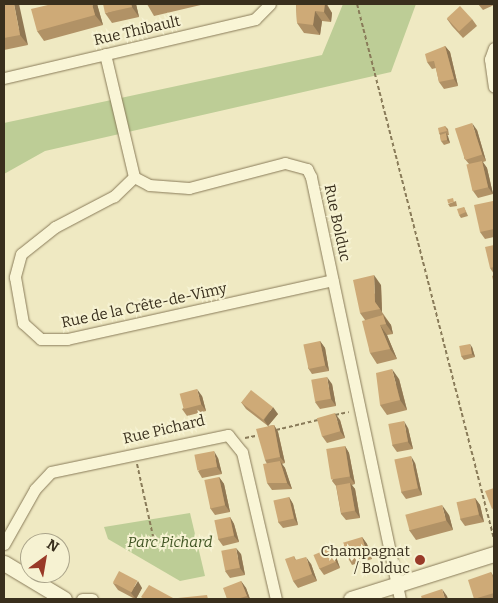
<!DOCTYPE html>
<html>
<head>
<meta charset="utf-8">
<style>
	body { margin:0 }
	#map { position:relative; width:498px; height:603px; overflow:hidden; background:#efe9c2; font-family:Bitter,serif }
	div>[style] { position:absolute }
	.green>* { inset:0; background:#bdcd96 }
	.path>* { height:2px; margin-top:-1px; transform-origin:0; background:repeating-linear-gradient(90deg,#897b59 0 4px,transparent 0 6.5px) }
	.roads { filter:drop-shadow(0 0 1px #897b59) drop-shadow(0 0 1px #897b59) }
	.street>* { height:11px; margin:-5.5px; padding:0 5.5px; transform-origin:5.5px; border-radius:5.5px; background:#f9f5d6 }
	.secondary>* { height:15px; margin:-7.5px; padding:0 7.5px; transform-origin:7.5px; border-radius:7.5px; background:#f9f5d6 }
	.wall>* { inset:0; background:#b19266 }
	.shaded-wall>* { inset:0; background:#907753 }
	.building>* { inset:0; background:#ceaa77; transform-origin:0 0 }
	.dots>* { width:14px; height:14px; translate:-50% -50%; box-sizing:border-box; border:2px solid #f6f2d2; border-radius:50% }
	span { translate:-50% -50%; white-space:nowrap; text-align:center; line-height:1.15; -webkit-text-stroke:4px #f6f2d2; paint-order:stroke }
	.street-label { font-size:15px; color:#392f1d }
	.park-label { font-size:15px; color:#415524; font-style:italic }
	.poi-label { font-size:15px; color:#392f1d }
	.right { translate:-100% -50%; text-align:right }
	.frame { position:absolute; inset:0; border:5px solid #392f1d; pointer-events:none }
	.north { position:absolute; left:20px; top:533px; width:50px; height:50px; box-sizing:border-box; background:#f6f2d2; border:1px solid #aaa48a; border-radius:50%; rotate:32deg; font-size:14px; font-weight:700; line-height:20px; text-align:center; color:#392f1d }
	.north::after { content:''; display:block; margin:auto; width:18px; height:22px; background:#993a28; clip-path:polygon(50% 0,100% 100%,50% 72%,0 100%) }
</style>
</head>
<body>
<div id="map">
	<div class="green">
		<i style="clip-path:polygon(343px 4px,416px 4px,391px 72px,45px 151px,4px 174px,4px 123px,322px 55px)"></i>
		<i style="clip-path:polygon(190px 513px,205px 576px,180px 581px,108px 539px,104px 527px)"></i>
	</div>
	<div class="path">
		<i style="left:357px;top:4px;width:552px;rotate:75.64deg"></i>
		<i style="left:335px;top:415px;width:14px;rotate:-12deg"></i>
		<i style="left:276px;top:430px;width:43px;rotate:-13.4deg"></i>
		<i style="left:245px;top:438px;width:15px;rotate:-11deg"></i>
		<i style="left:137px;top:464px;width:74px;rotate:77.5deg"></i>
	</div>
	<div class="roads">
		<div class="street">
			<i style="left:494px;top:48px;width:12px;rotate:110deg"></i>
			<i style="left:490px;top:59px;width:28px;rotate:82deg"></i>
			<i style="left:105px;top:54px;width:126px;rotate:76.7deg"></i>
			<i style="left:134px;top:177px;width:17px;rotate:28deg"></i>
			<i style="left:149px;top:185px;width:40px;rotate:4.3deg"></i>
			<i style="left:189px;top:188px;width:99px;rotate:-14.6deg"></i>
			<i style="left:285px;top:163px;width:23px;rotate:15deg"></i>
			<i style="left:307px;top:169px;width:9px;rotate:63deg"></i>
			<i style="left:311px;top:177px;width:431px;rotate:78.1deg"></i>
			<i style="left:4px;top:78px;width:258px;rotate:-13.2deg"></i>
			<i style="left:255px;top:19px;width:21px;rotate:-45deg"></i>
			<i style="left:134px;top:177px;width:28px;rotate:136deg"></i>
			<i style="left:114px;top:196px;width:67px;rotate:152.3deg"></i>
			<i style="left:55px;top:227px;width:43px;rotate:141.5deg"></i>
			<i style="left:21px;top:254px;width:24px;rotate:105deg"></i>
			<i style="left:15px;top:277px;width:47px;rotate:80.1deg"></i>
			<i style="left:23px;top:323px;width:24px;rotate:42deg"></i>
			<i style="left:41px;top:339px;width:26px"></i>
			<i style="left:67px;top:339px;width:272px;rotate:-12.5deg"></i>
			<i style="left:4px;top:544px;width:63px;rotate:-60.6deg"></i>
			<i style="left:35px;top:489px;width:23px;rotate:-47deg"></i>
			<i style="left:51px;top:472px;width:181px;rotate:-11.8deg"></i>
			<i style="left:228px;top:435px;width:22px;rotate:51deg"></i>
			<i style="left:242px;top:452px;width:151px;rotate:77deg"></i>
			<i style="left:82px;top:599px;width:10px"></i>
		</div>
		<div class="secondary">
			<i style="left:4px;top:563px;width:70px;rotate:31deg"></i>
			<i style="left:351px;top:599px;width:150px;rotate:-17.5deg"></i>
		</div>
	</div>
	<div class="wall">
		<i style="clip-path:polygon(4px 4px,28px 45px,4px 50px)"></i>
		<i style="clip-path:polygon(97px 4px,103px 25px,44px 41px,37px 31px)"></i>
		<i style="clip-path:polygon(136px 4px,139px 17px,112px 23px,105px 13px)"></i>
		<i style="clip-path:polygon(147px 4px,205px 4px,154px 16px)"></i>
		<i style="clip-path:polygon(296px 4px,327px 4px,332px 13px,331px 22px,322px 21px,320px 35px,304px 33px,297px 23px)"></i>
		<i style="clip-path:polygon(478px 4px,494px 4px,494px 5px,483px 10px)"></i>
		<i style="clip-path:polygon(447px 19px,472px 19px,477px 26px,463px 38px,452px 26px)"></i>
		<i style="clip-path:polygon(445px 46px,450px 52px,458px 86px,444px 89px,439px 82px,436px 68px,432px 69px,427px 62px)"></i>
		<i style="clip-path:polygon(445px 126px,448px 129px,449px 135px,447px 135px,450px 143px,444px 145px,441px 141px,440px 135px,439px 133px)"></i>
		<i style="clip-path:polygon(477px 130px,486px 161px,483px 162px,487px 168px,493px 194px,478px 198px,473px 191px,469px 164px,464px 158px)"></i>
		<i style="clip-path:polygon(456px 201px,457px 206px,450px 207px,448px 204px)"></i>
		<i style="clip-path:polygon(493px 201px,494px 203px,494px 237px,485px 239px,480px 232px)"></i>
		<i style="clip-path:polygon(464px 207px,468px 216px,461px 218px,459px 215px)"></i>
		<i style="clip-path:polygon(494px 245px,494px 274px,490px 268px)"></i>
		<i style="clip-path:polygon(381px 285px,382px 312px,391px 325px,393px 334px,387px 335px,397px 359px,377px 364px,370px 353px,365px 320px,360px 313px)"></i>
		<i style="clip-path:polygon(320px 341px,325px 348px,329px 371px,312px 374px,308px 368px)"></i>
		<i style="clip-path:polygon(472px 347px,475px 357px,464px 360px,461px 356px)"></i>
		<i style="clip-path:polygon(399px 379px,407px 410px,387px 415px,380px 405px)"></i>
		<i style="clip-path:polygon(332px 384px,336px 406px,320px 409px,315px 402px)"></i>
		<i style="clip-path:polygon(202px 396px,206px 411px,187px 416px,182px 409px)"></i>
		<i style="clip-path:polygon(241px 402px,278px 414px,268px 426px,274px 425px,278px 432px,285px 463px,282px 464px,285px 468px,292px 489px,272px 490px,267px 483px,267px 464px,265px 460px,268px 426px,246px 409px)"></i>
		<i style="clip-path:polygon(340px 420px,345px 438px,327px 443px,322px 436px)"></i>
		<i style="clip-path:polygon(408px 428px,413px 449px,397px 452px,392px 445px)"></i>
		<i style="clip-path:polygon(345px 446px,349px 453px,355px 484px,352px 485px,355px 489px,360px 518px,346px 520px,341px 514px,336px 486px,332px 481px)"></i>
		<i style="clip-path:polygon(218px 458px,222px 474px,202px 478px,198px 471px)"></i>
		<i style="clip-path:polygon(415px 463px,422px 495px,406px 499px,401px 492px)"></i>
		<i style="clip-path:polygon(219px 477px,224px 484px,230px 512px,215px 515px,210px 508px)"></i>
		<i style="clip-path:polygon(289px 497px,293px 504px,298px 525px,283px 528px,278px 522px)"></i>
		<i style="clip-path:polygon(475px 498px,480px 505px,484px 522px,465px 526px,460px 519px)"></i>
		<i style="clip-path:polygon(449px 515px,453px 530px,416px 540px,409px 530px)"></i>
		<i style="clip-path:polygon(230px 517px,234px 524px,239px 542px,223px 546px,218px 539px)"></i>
		<i style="clip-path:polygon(362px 537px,367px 544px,372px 559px,352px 565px,348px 558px)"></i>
		<i style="clip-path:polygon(330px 548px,335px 554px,340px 568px,324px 575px,319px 568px)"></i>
		<i style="clip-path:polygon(241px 554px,245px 575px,230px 578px,225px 571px)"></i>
		<i style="clip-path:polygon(294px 556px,296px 560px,311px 564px,317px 581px,298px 588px,293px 581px)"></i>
		<i style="clip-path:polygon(491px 572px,494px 577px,494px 599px,474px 599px)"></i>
		<i style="clip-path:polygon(241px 581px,246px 588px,250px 599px,227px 599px)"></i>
		<i style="clip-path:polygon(113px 583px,142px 588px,136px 599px,135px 599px,118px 590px)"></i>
	</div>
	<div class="shaded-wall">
		<i style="clip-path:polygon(14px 4px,19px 4px,28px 45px,20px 35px)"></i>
		<i style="clip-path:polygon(92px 4px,97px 4px,103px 25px,95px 15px)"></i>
		<i style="clip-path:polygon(131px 4px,136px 4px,139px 17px,132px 7px)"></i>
		<i style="clip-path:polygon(320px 4px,326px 4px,332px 13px,331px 22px,324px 12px)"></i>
		<i style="clip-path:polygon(315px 11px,322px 21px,320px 35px,313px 25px)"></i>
		<i style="clip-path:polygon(445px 46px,450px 52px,458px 86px,454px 79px)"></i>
		<i style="clip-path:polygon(472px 123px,477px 130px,486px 161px,482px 154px)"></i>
		<i style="clip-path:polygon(446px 133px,448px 136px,450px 143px,447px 140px)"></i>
		<i style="clip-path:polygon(482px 161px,487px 168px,493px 194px,488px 187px)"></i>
		<i style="clip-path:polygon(374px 275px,381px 285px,382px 312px,375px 302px)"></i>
		<i style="clip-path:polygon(383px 315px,391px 325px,393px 334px,386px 324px)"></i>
		<i style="clip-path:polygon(380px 325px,387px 335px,397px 359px,390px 349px)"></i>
		<i style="clip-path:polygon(320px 341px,325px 348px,329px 371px,325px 365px)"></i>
		<i style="clip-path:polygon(470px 344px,472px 347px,475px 357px,472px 354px)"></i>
		<i style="clip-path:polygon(392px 369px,399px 379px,407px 410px,400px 400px)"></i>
		<i style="clip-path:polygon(327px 377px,332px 384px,336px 406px,331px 399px)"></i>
		<i style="clip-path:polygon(197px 389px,202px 396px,206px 411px,201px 404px)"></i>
		<i style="clip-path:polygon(273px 407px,278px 414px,268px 426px,264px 420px)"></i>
		<i style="clip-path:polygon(335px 413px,340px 420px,345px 438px,340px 431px)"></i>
		<i style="clip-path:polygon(404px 421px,408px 428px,413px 449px,408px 442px)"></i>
		<i style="clip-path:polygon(274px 425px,278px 432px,285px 463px,280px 457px)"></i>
		<i style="clip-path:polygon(345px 446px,349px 453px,355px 484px,350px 477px)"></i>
		<i style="clip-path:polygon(214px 451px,218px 458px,222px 474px,217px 467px)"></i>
		<i style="clip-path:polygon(411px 456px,415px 463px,422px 495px,418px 488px)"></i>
		<i style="clip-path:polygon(280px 461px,285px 468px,292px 489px,287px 483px)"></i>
		<i style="clip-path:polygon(219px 477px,224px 484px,230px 512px,225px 505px)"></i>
		<i style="clip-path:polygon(350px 483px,355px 489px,360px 518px,355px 511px)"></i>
		<i style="clip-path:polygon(289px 497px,293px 504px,298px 525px,294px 518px)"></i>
		<i style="clip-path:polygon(475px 498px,480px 505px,484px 522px,479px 515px)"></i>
		<i style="clip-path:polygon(442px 505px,449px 515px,453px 530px,446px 520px)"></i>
		<i style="clip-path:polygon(230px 517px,234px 524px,239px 542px,234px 536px)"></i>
		<i style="clip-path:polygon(362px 537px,367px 544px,372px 559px,367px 553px)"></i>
		<i style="clip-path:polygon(236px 548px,241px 554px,245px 575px,240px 568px)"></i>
		<i style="clip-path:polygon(330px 548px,335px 554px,340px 568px,336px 562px)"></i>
		<i style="clip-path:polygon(306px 557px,311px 564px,317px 581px,312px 574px)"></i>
		<i style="clip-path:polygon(138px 581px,142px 588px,136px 599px,131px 593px)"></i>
		<i style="clip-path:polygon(241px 581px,246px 588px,250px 599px,249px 599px,247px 596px)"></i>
		<i style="clip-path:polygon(442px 589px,447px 596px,448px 599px,445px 599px)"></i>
	</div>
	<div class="building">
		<i style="clip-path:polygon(4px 4px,14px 4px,20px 35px,4px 38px)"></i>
		<i style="clip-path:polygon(52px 4px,92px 4px,95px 15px,37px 31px,31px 9px)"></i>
		<i style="clip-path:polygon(103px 4px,131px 4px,132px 7px,105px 13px)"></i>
		<i style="clip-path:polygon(296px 4px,325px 4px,324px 12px,315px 11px,313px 25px,297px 23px)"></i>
		<i style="left:460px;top:6px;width:18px;height:18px;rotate:47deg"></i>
		<i style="clip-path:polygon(445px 46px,454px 79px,439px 82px,434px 61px,427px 62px,425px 54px)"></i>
		<i style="left:472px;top:123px;width:33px;height:18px;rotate:72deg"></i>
		<i style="clip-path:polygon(445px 126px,447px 131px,439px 133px,438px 128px)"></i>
		<i style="clip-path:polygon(446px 133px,447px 140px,441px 141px,440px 135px)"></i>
		<i style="left:482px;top:161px;width:27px;height:16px;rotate:77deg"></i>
		<i style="left:453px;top:198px;width:4px;height:6px;rotate:76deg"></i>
		<i style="clip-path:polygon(493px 201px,494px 208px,494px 229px,480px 232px,474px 205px)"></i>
		<i style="clip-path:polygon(464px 207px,466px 212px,459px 215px,457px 209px)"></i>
		<i style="clip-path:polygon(494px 245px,494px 267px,490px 268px,485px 247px)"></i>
		<i style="clip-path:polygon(374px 275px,375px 302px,380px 309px,360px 313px,353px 280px)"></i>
		<i style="clip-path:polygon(494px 275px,494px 284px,492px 276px)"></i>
		<i style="clip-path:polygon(383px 315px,386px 324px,380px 325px,390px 349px,370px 353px,362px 321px)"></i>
		<i style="left:320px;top:341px;width:25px;height:17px;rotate:78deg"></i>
		<i style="left:470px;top:344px;width:10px;height:11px;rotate:79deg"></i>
		<i style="clip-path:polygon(392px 369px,400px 400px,380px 405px,376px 373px)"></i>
		<i style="left:327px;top:377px;width:22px;height:16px;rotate:80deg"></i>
		<i style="left:197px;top:389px;width:16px;height:18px;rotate:75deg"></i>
		<i style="left:251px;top:390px;width:28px;height:16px;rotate:38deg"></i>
		<i style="left:335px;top:413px;width:19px;height:19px;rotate:74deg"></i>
		<i style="left:404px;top:421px;width:21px;height:16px;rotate:79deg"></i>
		<i style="clip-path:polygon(274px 425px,280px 457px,265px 460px,256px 429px)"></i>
		<i style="left:345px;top:446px;width:31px;height:19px;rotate:81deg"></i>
		<i style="left:214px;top:451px;width:16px;height:20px;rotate:79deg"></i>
		<i style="left:411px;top:456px;width:33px;height:17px;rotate:78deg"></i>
		<i style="clip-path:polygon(280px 461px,287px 483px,267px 483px,263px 464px)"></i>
		<i style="left:219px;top:477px;width:29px;height:15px;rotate:78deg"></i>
		<i style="left:350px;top:483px;width:28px;height:14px;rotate:80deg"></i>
		<i style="clip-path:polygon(494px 488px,494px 508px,492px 509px,485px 491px)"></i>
		<i style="left:289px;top:497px;width:22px;height:16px;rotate:77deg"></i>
		<i style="left:475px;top:498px;width:17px;height:19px;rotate:77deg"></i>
		<i style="left:442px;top:505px;width:16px;height:38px;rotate:75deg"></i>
		<i style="left:230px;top:517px;width:19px;height:16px;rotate:78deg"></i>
		<i style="left:362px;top:537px;width:17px;height:20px;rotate:73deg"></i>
		<i style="left:236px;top:548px;width:20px;height:15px;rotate:79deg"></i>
		<i style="left:330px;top:548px;width:15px;height:18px;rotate:67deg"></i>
		<i style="clip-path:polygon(294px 556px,295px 560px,306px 557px,312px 574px,293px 581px,285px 559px)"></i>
		<i style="left:119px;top:571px;width:21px;height:13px;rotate:28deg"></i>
		<i style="clip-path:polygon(491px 572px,494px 581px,494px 593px,474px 599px,468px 580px)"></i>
		<i style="clip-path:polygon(241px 581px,247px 596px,237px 599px,227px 599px,223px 588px)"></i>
		<i style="clip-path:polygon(149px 585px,173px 598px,172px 599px,144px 599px,141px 597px)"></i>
		<i style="clip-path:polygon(442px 589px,445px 599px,422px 599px,421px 596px)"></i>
		<i style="clip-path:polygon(207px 595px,208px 599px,178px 599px,178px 598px)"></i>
	</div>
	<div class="dots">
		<i style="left:420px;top:560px;background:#993a28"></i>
	</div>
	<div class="street-label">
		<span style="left:137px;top:31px;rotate:-13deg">Rue Thibault</span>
		<span style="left:337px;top:223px;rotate:78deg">Rue Bolduc</span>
		<span style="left:144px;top:306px;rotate:-12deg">Rue de la Crête-de-Vimy</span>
		<span style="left:164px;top:430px;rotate:-13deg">Rue Pichard</span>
	</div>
	<div class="park-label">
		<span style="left:170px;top:543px">Parc Pichard</span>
	</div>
	<div class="poi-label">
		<span class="right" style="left:410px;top:560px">Champagnat<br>/ Bolduc</span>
	</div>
	<div class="frame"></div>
	<div class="north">N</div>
</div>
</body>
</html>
